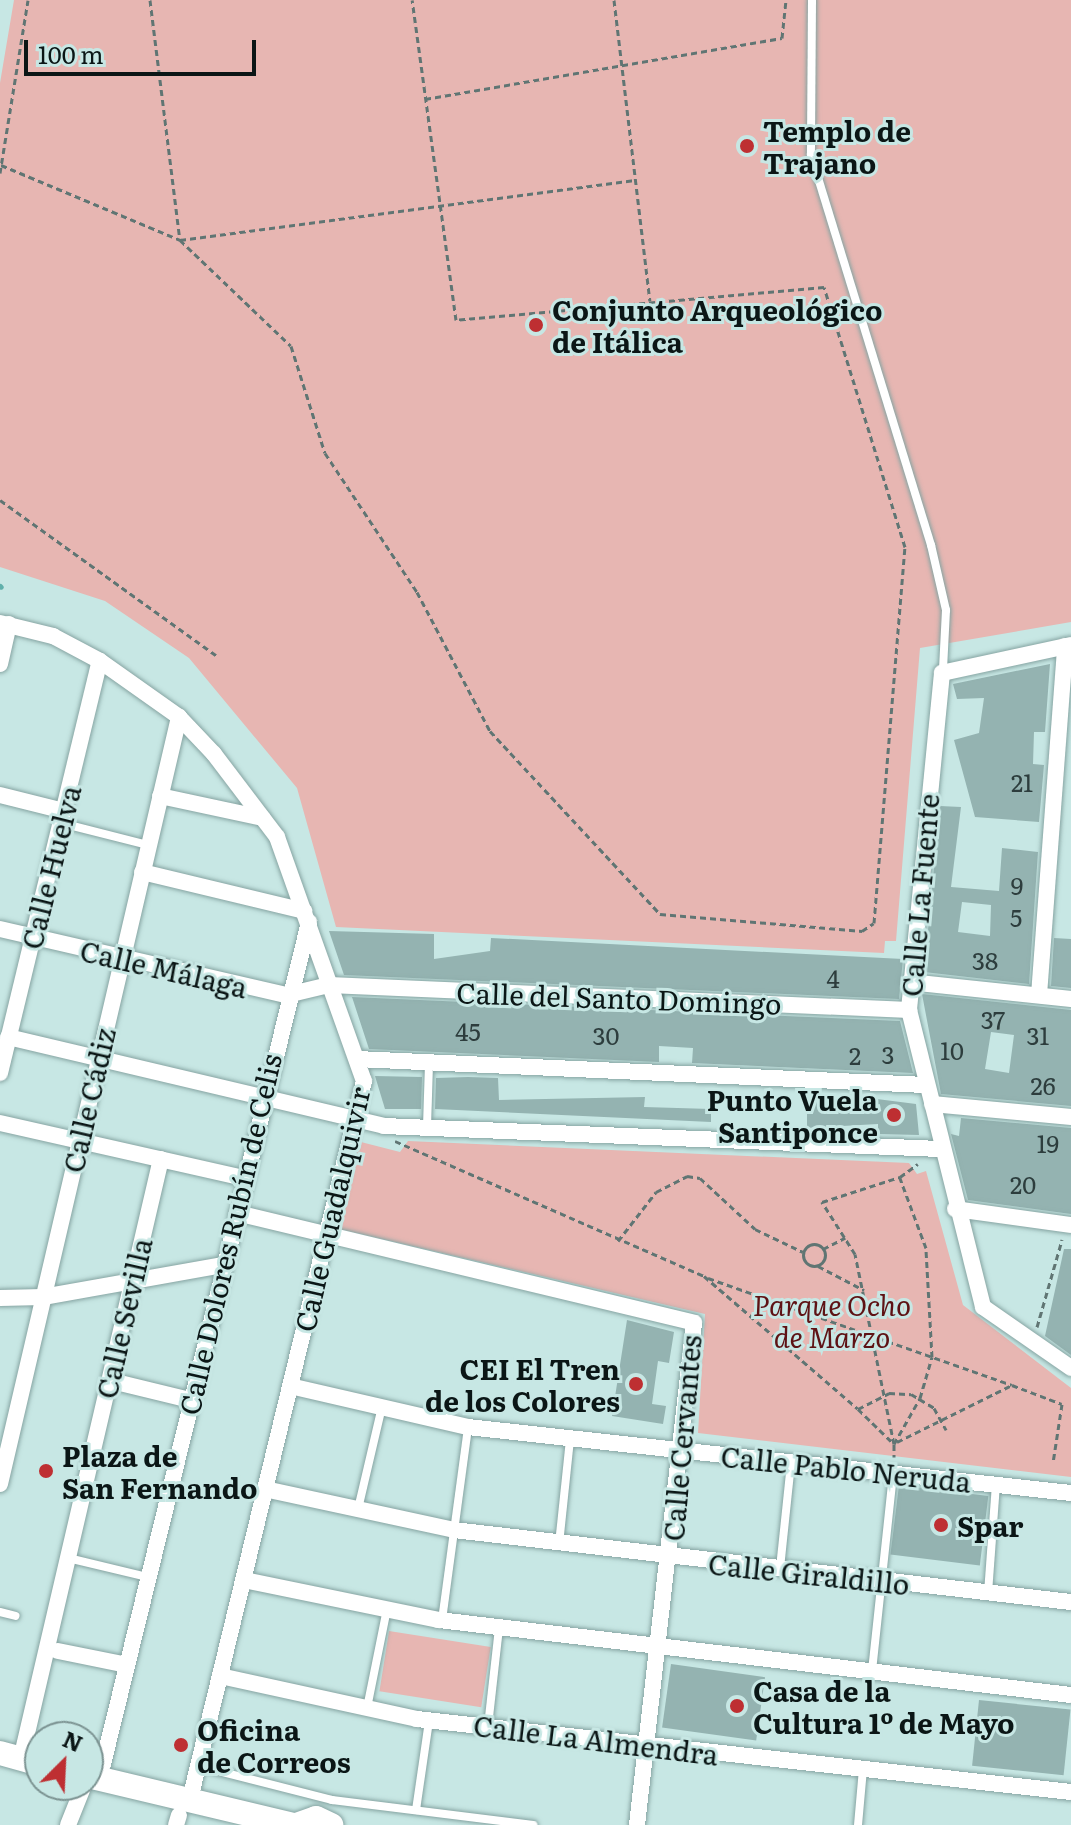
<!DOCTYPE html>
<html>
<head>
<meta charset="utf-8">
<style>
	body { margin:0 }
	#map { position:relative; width:1071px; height:1825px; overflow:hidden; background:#c7e7e4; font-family:Literata,serif }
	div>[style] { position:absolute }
	.green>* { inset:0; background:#e7b6b2; transform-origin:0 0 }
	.stream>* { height:5px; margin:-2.5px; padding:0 2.5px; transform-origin:2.5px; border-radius:2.5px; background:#61b0ab }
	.building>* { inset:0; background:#94b3b1; transform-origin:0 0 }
	.path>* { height:3px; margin-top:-1.5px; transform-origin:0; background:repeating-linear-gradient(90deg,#607573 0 6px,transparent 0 10px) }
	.path>.ring { margin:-1.5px; padding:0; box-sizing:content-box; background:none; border:3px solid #607573; border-radius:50% }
	.roads { filter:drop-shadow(0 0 2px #86a4a2) drop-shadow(0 0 2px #86a4a2) }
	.lane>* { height:8px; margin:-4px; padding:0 4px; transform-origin:4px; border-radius:4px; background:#fff }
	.street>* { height:16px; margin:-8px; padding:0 8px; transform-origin:8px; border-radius:8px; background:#fff }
	.secondary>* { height:24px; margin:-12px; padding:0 12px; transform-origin:12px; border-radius:12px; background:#fff }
	.dots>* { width:22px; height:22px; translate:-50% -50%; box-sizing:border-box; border:4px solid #c7e7e4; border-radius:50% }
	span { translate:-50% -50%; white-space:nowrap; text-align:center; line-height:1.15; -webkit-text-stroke:6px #c7e7e4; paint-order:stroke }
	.number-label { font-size:24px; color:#2d3d3d }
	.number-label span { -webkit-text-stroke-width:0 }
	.poi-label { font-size:28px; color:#0b1616; font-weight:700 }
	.left { translate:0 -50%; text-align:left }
	.right { translate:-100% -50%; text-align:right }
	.street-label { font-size:28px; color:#0b1616 }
	.park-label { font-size:28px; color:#5e1214; font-style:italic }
	.north { position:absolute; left:24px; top:1721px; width:80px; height:80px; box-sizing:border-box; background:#c7e7e4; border:2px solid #7c9392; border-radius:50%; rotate:24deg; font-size:22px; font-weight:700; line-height:32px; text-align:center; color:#0b1616 }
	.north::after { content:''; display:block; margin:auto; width:28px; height:36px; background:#be2f32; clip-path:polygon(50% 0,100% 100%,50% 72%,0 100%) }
	.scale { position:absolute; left:24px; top:40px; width:232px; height:36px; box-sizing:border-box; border:4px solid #0b1616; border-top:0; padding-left:10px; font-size:24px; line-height:28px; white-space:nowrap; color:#0b1616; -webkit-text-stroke:6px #c7e7e4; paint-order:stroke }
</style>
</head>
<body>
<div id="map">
	<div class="green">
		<i style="clip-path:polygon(14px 0,1071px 0,1071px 622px,920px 648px,896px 941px,885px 941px,884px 953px,336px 927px,297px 788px,189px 658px,105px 601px,0 567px,0 83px)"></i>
		<i style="clip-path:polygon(357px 1141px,400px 1152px,408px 1141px,909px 1163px,917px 1174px,926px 1171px,963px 1305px,1071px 1388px,1071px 1477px,698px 1433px,705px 1314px,335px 1228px)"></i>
		<i style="left:389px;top:1631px;width:103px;height:61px;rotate:9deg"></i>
	</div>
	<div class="stream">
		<i style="left:0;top:586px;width:1px;rotate:45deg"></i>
	</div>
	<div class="building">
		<i style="clip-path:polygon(1050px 664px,1045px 732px,1034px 732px,1033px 764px,1044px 765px,1039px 822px,975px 817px,954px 740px,979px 733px,984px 698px,957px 699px,953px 684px)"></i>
		<i style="clip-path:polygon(evenodd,940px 806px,961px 807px,951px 887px,999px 891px,1002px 848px,1038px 852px,1029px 984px,924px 972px,940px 806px,962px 902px,991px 905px,990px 936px,958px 932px,962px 902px)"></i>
		<i style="clip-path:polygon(329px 931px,434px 934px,434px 959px,490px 951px,491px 938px,903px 959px,899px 999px,344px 975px)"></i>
		<i style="clip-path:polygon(1054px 938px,1071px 939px,1071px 988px,1051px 986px)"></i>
		<i style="clip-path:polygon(evenodd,922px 994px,1071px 1010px,1071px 1106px,941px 1094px,922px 994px,991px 1032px,1014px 1035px,1009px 1073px,985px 1069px,991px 1032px)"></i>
		<i style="clip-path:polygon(352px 997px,900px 1021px,913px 1073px,692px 1063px,693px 1048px,659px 1046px,659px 1062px,369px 1049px)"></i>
		<i style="clip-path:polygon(375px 1076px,422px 1077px,421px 1109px,385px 1109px)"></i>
		<i style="clip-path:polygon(468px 1077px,498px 1078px,499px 1100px,645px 1097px,644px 1107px,711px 1109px,711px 1122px,435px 1109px,436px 1078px)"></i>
		<i style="clip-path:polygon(869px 1098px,916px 1104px,919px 1135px,878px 1134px,878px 1124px,807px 1128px,807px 1102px)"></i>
		<i style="clip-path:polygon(961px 1118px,1071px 1128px,1071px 1214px,968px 1200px,951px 1134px,959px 1136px)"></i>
		<i style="clip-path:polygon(1064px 1249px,1071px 1249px,1071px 1355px,1045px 1336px)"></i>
		<i style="clip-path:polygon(627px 1320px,674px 1332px,669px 1363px,658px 1361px,652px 1404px,666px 1406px,663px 1424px,612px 1416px)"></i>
		<i style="left:899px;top:1485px;width:90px;height:70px;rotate:7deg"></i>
		<i style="left:671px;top:1664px;width:95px;height:64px;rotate:8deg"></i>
		<i style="left:979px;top:1700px;width:92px;height:66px;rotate:6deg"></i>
	</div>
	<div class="path">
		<i style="left:150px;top:0;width:242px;rotate:82.9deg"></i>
		<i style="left:180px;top:240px;width:459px;rotate:-7.5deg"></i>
		<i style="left:614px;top:0;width:303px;rotate:83.2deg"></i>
		<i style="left:425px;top:99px;width:362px;rotate:-9.7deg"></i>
		<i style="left:782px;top:38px;width:38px;rotate:-84deg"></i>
		<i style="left:1px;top:165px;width:194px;rotate:22.7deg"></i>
		<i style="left:180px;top:240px;width:153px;rotate:43.7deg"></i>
		<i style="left:291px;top:346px;width:112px;rotate:72.4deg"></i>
		<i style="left:325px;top:453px;width:167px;rotate:56.5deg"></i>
		<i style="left:417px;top:592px;width:157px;rotate:62.3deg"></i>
		<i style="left:490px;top:731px;width:250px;rotate:47.1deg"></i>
		<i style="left:660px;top:914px;width:203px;rotate:4.8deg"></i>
		<i style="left:862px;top:931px;width:14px;rotate:-34deg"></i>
		<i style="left:874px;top:923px;width:377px;rotate:-85.3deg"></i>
		<i style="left:905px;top:547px;width:272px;rotate:-107.3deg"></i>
		<i style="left:824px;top:287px;width:369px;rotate:174.9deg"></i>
		<i style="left:456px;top:320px;width:323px;rotate:-97.8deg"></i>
		<i style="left:0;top:173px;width:175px;rotate:-80.8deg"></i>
		<i style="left:0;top:500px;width:266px;rotate:35.7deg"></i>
		<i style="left:395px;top:1141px;width:337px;rotate:23.6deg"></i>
		<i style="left:704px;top:1276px;width:203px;rotate:40.8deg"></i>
		<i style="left:858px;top:1409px;width:50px;rotate:44.2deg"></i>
		<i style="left:894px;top:1444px;width:13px;rotate:90deg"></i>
		<i style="left:618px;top:1241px;width:62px;rotate:-52.2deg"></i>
		<i style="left:656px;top:1192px;width:35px;rotate:-27deg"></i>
		<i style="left:687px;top:1176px;width:13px;rotate:9deg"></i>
		<i style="left:700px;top:1178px;width:75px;rotate:42.8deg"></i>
		<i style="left:755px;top:1229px;width:53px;rotate:25.6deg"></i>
		<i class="ring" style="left:803px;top:1244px;width:19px;height:19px"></i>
		<i style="left:823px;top:1249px;width:25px;rotate:-27deg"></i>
		<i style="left:818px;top:1266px;width:52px;rotate:27.6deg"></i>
		<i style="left:708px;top:1278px;width:322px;rotate:19.4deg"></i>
		<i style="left:1037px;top:1327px;width:91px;rotate:-74deg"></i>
		<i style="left:858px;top:1409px;width:35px;rotate:-27deg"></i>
		<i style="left:889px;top:1393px;width:22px;rotate:3deg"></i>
		<i style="left:911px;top:1394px;width:27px;rotate:31deg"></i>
		<i style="left:934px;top:1408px;width:25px;rotate:61deg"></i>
		<i style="left:897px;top:1442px;width:128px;rotate:-26.4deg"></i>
		<i style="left:1012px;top:1385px;width:53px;rotate:20.8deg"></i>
		<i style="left:1062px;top:1404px;width:60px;rotate:98.7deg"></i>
		<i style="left:894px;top:1444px;width:194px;rotate:-101.6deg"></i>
		<i style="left:855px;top:1254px;width:62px;rotate:-122.4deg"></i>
		<i style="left:822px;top:1202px;width:82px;rotate:-17.8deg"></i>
		<i style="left:900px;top:1177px;width:22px;rotate:-36deg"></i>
		<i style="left:894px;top:1444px;width:53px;rotate:-60.5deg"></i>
		<i style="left:920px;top:1398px;width:43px;rotate:-73.7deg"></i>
		<i style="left:932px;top:1357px;width:109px;rotate:-93.2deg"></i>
		<i style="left:926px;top:1248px;width:75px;rotate:-110.4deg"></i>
	</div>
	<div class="roads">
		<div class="lane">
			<i style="left:812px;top:0;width:155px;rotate:90.4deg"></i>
			<i style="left:811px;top:155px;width:408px;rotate:72.9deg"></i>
			<i style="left:931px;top:545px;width:67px;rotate:77deg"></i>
			<i style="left:946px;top:610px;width:60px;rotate:92.9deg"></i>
			<i style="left:61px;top:823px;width:90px;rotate:14.2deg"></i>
			<i style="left:427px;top:1127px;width:65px;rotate:-88.2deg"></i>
			<i style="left:358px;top:1509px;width:105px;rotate:-76.8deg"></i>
			<i style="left:559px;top:1544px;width:106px;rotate:-84deg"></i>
			<i style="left:68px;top:1558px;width:81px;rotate:13.5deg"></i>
			<i style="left:780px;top:1568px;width:106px;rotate:-84deg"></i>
			<i style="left:988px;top:1593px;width:108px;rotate:-85.8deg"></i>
			<i style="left:0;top:1612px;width:16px;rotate:14deg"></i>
			<i style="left:442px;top:1620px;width:194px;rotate:-82.3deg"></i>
			<i style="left:872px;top:1671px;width:198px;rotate:-83.9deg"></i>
			<i style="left:367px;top:1708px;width:101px;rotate:-78.6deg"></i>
			<i style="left:488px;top:1726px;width:99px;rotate:-83.6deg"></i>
			<i style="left:199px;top:1766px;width:137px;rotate:14.3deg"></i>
			<i style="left:332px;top:1800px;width:203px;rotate:7.1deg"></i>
			<i style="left:416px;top:1810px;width:90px;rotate:-81.7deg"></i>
			<i style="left:858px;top:1825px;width:56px;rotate:-84.9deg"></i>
		</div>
		<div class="street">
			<i style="left:0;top:623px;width:55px;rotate:13.8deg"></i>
			<i style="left:53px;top:636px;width:53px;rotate:28deg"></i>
			<i style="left:100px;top:661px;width:97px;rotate:35.3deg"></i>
			<i style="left:179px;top:717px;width:51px;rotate:46.6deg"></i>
			<i style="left:214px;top:754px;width:104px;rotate:52.8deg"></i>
			<i style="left:277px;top:837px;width:259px;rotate:70.4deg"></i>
			<i style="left:364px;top:1081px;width:739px;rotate:103.62deg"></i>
			<i style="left:1071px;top:645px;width:132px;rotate:167.8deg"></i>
			<i style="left:942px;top:673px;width:339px;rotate:95.6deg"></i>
			<i style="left:909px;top:1010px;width:306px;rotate:76deg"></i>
			<i style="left:983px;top:1307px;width:107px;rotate:34.7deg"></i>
			<i style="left:0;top:664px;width:41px;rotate:-77.3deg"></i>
			<i style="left:0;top:795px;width:66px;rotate:14deg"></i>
			<i style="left:160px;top:796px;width:105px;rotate:12.1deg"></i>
			<i style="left:142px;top:872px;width:167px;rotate:13.5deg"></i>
			<i style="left:0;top:929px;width:294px;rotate:13deg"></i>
			<i style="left:287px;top:995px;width:43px;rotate:-13.4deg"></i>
			<i style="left:329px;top:985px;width:581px;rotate:2.47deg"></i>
			<i style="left:909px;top:982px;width:163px;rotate:6deg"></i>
			<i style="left:1039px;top:995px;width:350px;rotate:-85.7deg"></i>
			<i style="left:8px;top:1037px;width:386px;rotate:13.3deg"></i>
			<i style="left:384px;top:1126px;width:556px;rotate:2.37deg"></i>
			<i style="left:357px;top:1059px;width:570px;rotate:2.62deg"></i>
			<i style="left:0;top:1073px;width:424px;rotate:-76.4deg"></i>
			<i style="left:932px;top:1104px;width:140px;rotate:5.3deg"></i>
			<i style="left:0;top:1123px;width:251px;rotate:12.7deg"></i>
			<i style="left:955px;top:1209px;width:117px;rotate:7.9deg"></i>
			<i style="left:237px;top:1213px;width:470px;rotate:13.5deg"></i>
			<i style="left:694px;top:1323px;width:505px;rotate:96.48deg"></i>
			<i style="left:0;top:1298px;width:43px;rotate:-1.3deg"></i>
			<i style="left:43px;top:1297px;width:182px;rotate:-10.1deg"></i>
			<i style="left:120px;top:1383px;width:72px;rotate:13.7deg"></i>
			<i style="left:290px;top:1386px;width:183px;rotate:13deg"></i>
			<i style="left:468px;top:1427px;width:607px;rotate:6.25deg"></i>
			<i style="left:0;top:1484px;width:788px;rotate:-76.86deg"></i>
			<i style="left:265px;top:1489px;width:193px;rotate:12.2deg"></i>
			<i style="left:454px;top:1530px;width:621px;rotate:6.66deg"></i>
			<i style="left:244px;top:1580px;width:199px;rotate:11.6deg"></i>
			<i style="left:439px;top:1620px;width:636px;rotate:6.77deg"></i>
			<i style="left:58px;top:1651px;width:70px;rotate:11.5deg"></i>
			<i style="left:220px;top:1676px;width:202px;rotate:12.3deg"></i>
			<i style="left:417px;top:1719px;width:658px;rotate:6.37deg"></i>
			<i style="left:21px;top:1759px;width:616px;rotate:-76.87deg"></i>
			<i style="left:88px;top:1780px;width:22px;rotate:-47deg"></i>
			<i style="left:103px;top:1764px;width:867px;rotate:-76.25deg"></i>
			<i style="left:68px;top:1825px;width:43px;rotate:-68.2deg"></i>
			<i style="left:176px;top:1825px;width:10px;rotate:-73deg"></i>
		</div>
		<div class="secondary">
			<i style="left:0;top:1753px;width:41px;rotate:15.4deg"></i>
			<i style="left:88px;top:1776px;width:212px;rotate:13.4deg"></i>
			<i style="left:296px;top:1825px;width:21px;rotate:-19deg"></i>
			<i style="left:316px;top:1818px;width:17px;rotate:25deg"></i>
		</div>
	</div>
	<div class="dots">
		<i style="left:747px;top:146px;background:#be2f32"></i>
		<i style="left:536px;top:325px;background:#be2f32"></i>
		<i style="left:894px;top:1115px;background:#be2f32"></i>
		<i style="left:636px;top:1384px;background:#be2f32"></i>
		<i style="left:46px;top:1471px;background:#be2f32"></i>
		<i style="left:941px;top:1525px;background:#be2f32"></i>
		<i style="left:737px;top:1706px;background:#be2f32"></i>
		<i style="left:181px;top:1745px;background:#be2f32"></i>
	</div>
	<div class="number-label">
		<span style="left:1022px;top:782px">21</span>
		<span style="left:1017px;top:885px">9</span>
		<span style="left:1016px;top:917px">5</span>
		<span style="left:985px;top:960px">38</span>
		<span style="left:833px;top:978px">4</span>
		<span style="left:993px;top:1019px">37</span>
		<span style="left:468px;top:1031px">45</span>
		<span style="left:606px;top:1035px">30</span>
		<span style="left:1038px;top:1035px">31</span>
		<span style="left:952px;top:1050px">10</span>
		<span style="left:888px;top:1054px">3</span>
		<span style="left:855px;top:1055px">2</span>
		<span style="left:1043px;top:1085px">26</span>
		<span style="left:1048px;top:1143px">19</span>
		<span style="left:1023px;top:1184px">20</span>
	</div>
	<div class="poi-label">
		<span class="left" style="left:763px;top:146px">Templo de<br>Trajano</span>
		<span class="left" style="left:552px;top:325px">Conjunto Arqueológico<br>de Itálica</span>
		<span class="right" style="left:878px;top:1115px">Punto Vuela<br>Santiponce</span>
		<span class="right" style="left:620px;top:1384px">CEI El Tren<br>de los Colores</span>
		<span class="left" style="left:62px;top:1471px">Plaza de<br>San Fernando</span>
		<span class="left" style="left:957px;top:1525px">Spar</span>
		<span class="left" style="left:753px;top:1706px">Casa de la<br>Cultura 1º de Mayo</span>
		<span class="left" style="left:197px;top:1745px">Oficina<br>de Correos</span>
	</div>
	<div class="street-label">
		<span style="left:50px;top:867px;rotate:-76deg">Calle Huelva</span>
		<span style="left:919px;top:895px;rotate:-85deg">Calle La Fuente</span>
		<span style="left:164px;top:968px;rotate:13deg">Calle Málaga</span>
		<span style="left:619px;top:997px;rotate:2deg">Calle del Santo Domingo</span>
		<span style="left:88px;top:1100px;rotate:-77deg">Calle Cádiz</span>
		<span style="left:331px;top:1209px;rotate:-77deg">Calle Guadalquivir</span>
		<span style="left:229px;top:1234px;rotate:-77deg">Calle Dolores Rubín de Celis</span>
		<span style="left:123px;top:1318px;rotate:-77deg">Calle Sevilla</span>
		<span style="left:681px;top:1438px;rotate:-85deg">Calle Cervantes</span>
		<span style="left:846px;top:1468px;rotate:6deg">Calle Pablo Neruda</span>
		<span style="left:809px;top:1573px;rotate:6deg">Calle Giraldillo</span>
		<span style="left:596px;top:1739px;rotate:7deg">Calle La Almendra</span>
	</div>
	<div class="park-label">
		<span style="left:832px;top:1320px">Parque Ocho<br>de Marzo</span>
	</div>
	<div class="north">N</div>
	<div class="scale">100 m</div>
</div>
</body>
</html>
